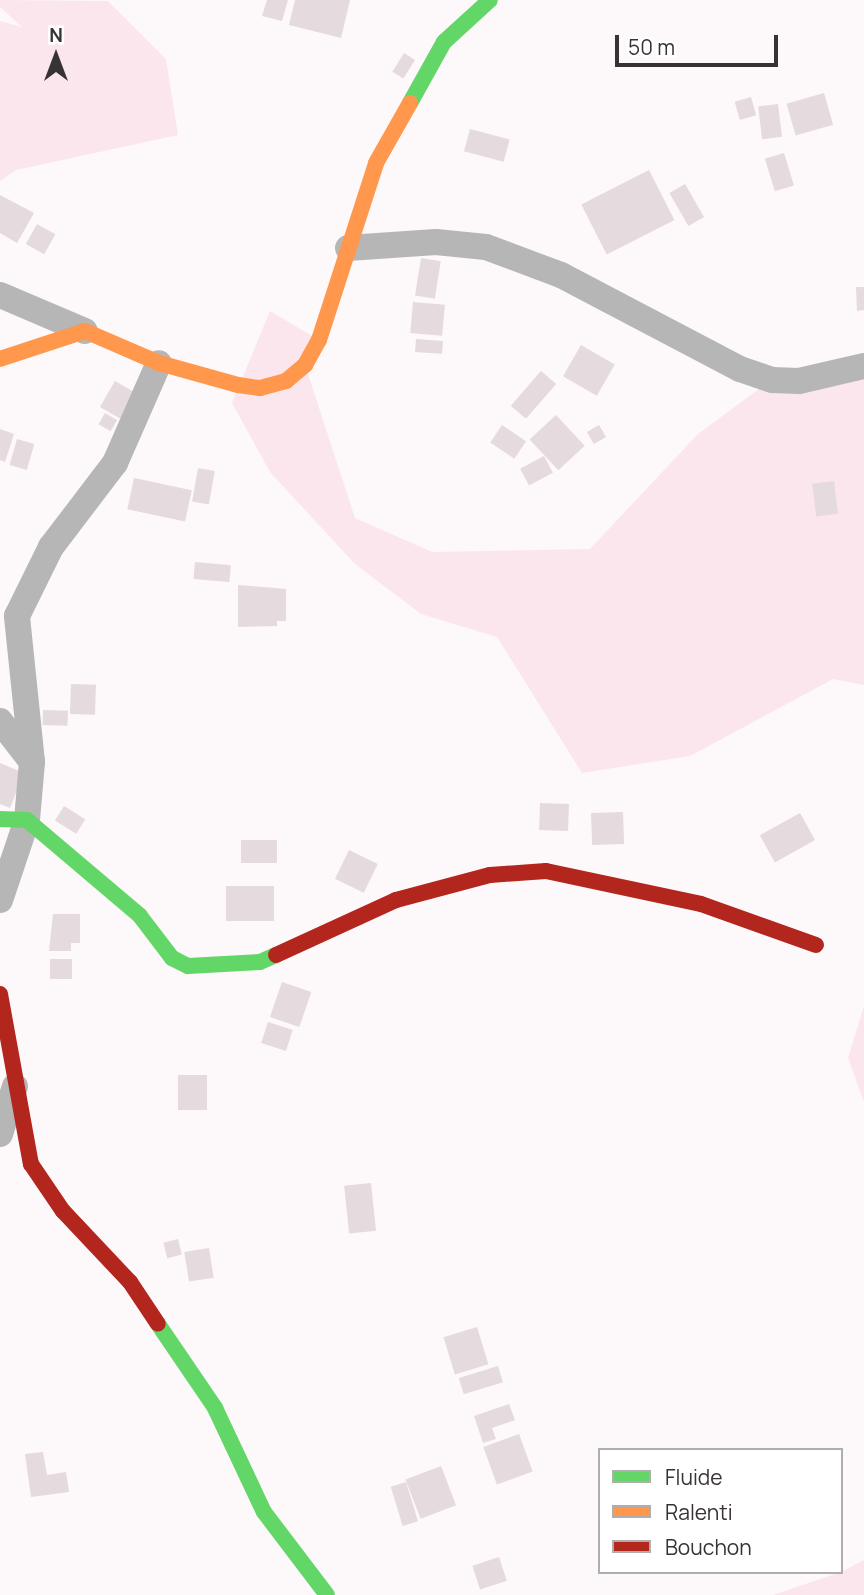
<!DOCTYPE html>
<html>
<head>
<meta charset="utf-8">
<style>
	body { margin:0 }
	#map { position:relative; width:864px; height:1595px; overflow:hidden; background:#fdf8fa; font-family:Manrope,sans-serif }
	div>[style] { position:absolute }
	.green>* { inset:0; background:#fce6ee }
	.building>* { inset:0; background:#e5dade; transform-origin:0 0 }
	.street>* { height:26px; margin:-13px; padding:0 13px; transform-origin:13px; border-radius:13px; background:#b5b6b5 }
	.fast>* { height:16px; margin:-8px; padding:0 8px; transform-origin:8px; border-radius:8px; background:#63d668 }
	.slow>* { height:16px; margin:-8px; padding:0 8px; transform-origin:8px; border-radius:8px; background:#ff974d }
	.jam>* { height:16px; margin:-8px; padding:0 8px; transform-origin:8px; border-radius:8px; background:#b3261e }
	span { translate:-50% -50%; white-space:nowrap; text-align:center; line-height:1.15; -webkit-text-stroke:5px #fff; paint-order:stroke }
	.legend { position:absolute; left:598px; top:1448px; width:245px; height:126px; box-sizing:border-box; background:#fff; border:2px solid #afadae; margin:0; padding:9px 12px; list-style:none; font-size:21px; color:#373234 }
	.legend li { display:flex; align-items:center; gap:14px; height:35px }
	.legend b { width:35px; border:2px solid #afadae }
	.north { position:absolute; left:21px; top:21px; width:70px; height:70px; -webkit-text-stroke:5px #fff; paint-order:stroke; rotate:0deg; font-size:19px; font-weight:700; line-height:28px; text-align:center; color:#373234 }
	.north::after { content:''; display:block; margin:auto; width:24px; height:32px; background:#373234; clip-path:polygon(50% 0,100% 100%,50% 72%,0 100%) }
	.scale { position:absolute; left:615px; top:35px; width:163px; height:32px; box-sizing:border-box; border:4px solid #373234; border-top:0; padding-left:9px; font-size:21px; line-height:24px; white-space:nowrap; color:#373234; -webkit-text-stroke:5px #fff; paint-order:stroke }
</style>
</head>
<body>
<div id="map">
	<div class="green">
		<i style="clip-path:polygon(0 0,108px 1px,166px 59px,178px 135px,16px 170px,0 181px,0 21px,22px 27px,0 7px)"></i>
		<i style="clip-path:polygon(270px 311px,319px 340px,305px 365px,355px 518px,432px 552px,590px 549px,698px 434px,771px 380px,864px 366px,864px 685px,833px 679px,690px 756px,582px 773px,497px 637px,421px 614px,355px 564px,270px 472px,232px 403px)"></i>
		<i style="clip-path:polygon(864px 1006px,864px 1102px,848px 1058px)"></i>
		<i style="clip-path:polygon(864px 1560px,864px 1595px,773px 1595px,841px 1572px)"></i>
	</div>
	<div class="building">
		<i style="clip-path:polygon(267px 0,288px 0,282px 21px,262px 16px)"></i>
		<i style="clip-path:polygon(295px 0,350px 0,341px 38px,289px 25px)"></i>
		<i style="left:404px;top:53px;width:13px;height:22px;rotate:32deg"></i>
		<i style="left:824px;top:93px;width:33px;height:39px;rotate:74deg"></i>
		<i style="left:751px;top:97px;width:19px;height:17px;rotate:74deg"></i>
		<i style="left:778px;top:104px;width:33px;height:20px;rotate:83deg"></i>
		<i style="left:470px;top:129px;width:41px;height:23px;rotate:15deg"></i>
		<i style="left:784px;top:153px;width:34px;height:20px;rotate:73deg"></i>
		<i style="left:649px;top:170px;width:56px;height:76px;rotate:63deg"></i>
		<i style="left:685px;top:184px;width:38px;height:18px;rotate:60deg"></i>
		<i style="clip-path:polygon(0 195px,34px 213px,17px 243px,0 233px)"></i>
		<i style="left:37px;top:224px;width:21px;height:23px;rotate:29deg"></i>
		<i style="left:421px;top:258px;width:20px;height:38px;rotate:9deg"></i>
		<i style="clip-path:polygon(856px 287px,864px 287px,864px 310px,857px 311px)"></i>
		<i style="left:413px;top:302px;width:32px;height:31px;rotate:5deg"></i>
		<i style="left:416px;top:339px;width:27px;height:13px;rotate:4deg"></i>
		<i style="left:581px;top:345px;width:39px;height:36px;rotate:30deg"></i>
		<i style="left:541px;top:371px;width:20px;height:46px;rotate:41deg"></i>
		<i style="left:115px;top:381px;width:32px;height:30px;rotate:30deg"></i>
		<i style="left:105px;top:413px;width:14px;height:13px;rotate:30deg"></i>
		<i style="left:556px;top:415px;width:42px;height:36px;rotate:47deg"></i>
		<i style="left:502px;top:425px;width:29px;height:21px;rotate:34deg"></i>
		<i style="left:599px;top:425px;width:14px;height:14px;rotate:60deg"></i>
		<i style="clip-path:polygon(0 429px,14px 434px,5px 462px,0 460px)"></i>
		<i style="left:17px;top:439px;width:18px;height:27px;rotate:16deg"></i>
		<i style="left:544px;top:456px;width:19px;height:27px;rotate:62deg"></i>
		<i style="left:198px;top:468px;width:17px;height:34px;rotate:10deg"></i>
		<i style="left:134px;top:478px;width:59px;height:32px;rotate:12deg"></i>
		<i style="left:834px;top:481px;width:33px;height:22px;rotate:83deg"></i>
		<i style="left:195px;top:562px;width:36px;height:17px;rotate:5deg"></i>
		<i style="clip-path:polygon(238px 585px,286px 589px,286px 621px,277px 621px,277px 626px,238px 627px)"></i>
		<i style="left:71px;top:684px;width:25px;height:30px;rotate:2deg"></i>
		<i style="left:43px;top:710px;width:25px;height:15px;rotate:2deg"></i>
		<i style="clip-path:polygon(0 763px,24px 773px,10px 808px,0 804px)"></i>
		<i style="left:540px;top:803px;width:29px;height:27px;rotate:2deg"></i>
		<i style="left:64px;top:806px;width:25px;height:17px;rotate:32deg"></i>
		<i style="left:623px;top:812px;width:32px;height:32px;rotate:88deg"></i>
		<i style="left:800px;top:813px;width:31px;height:46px;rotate:61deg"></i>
		<i style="left:241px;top:840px;width:36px;height:23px"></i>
		<i style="left:349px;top:850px;width:32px;height:32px;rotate:26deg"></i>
		<i style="left:226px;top:886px;width:48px;height:35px"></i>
		<i style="clip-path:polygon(53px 914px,80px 914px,80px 943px,71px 943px,71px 951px,49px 951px)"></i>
		<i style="left:50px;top:959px;width:22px;height:20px"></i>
		<i style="left:282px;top:982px;width:31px;height:37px;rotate:19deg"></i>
		<i style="left:268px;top:1022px;width:26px;height:22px;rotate:18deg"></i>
		<i style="left:178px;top:1075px;width:29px;height:35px"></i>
		<i style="left:371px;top:1183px;width:48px;height:27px;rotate:84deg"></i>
		<i style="left:178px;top:1239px;width:16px;height:15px;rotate:76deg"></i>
		<i style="left:209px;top:1248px;width:30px;height:25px;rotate:81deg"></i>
		<i style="left:477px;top:1327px;width:39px;height:35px;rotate:73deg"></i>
		<i style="left:498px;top:1366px;width:17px;height:41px;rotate:73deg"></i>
		<i style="clip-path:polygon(509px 1404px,515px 1420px,492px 1428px,496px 1439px,483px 1443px,474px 1416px)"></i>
		<i style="left:519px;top:1434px;width:40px;height:38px;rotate:70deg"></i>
		<i style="clip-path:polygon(43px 1452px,47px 1475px,66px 1472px,69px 1492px,31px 1497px,25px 1454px)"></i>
		<i style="left:441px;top:1466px;width:42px;height:38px;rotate:69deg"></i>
		<i style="left:406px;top:1482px;width:41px;height:16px;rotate:73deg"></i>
		<i style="left:499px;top:1557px;width:25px;height:28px;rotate:72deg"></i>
	</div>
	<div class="street">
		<i style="left:348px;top:248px;width:88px;rotate:-3.9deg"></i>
		<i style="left:436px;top:242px;width:50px;rotate:5.7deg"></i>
		<i style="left:486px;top:247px;width:80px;rotate:20.5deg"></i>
		<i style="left:561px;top:275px;width:202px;rotate:27.7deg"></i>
		<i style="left:740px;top:369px;width:34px;rotate:19deg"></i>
		<i style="left:772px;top:380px;width:27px;rotate:2deg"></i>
		<i style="left:799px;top:381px;width:67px;rotate:-13deg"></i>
		<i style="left:0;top:295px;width:92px;rotate:23deg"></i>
		<i style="left:0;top:721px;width:52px;rotate:52deg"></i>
		<i style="left:0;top:900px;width:84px;rotate:-71.4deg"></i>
		<i style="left:27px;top:820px;width:58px;rotate:-85.1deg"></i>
		<i style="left:32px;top:762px;width:147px;rotate:-95.9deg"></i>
		<i style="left:17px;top:616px;width:77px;rotate:-63.8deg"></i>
		<i style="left:51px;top:547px;width:106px;rotate:-52.7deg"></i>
		<i style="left:115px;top:463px;width:109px;rotate:-66.3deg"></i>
		<i style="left:0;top:1134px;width:50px;rotate:-72.6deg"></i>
	</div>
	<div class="fast">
		<i style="left:410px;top:103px;width:70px;rotate:-60.9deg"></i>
		<i style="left:444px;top:42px;width:62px;rotate:-42.4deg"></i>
		<i style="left:0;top:819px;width:27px;rotate:2deg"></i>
		<i style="left:27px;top:820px;width:148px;rotate:40.3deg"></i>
		<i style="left:140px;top:916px;width:53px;rotate:52.7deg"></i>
		<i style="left:172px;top:958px;width:18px;rotate:27deg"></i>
		<i style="left:188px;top:966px;width:72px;rotate:-3.2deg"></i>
		<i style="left:260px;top:962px;width:17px;rotate:-24deg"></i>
		<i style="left:158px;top:1324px;width:102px;rotate:55.8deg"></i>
		<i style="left:215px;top:1408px;width:115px;rotate:64.8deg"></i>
		<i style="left:264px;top:1512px;width:104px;rotate:52.8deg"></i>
	</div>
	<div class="slow">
		<i style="left:0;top:359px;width:89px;rotate:-18.2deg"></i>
		<i style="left:85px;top:331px;width:81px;rotate:23.4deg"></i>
		<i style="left:159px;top:363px;width:82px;rotate:15.6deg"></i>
		<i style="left:238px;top:385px;width:22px;rotate:8deg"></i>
		<i style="left:260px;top:388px;width:27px;rotate:-15deg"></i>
		<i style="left:286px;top:381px;width:25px;rotate:-40deg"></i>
		<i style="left:305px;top:365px;width:29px;rotate:-61deg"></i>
		<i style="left:319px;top:340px;width:186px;rotate:-72.1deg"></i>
		<i style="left:376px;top:163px;width:69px;rotate:-60.5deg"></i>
	</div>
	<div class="jam">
		<i style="left:276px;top:955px;width:132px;rotate:-24.6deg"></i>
		<i style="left:396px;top:900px;width:97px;rotate:-14.9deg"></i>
		<i style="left:490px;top:875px;width:56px;rotate:-4.1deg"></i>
		<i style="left:546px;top:871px;width:158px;rotate:12deg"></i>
		<i style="left:701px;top:904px;width:122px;rotate:19.6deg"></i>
		<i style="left:0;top:994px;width:173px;rotate:79.7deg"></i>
		<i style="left:31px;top:1164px;width:57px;rotate:55.8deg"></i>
		<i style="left:63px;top:1211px;width:98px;rotate:46.7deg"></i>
		<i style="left:130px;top:1282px;width:50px;rotate:56.3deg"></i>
	</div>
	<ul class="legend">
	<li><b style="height:9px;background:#63d668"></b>Fluide</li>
	<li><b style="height:9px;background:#ff974d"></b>Ralenti</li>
	<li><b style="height:9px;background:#b3261e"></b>Bouchon</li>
	</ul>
	<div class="north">N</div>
	<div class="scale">50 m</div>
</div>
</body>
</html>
